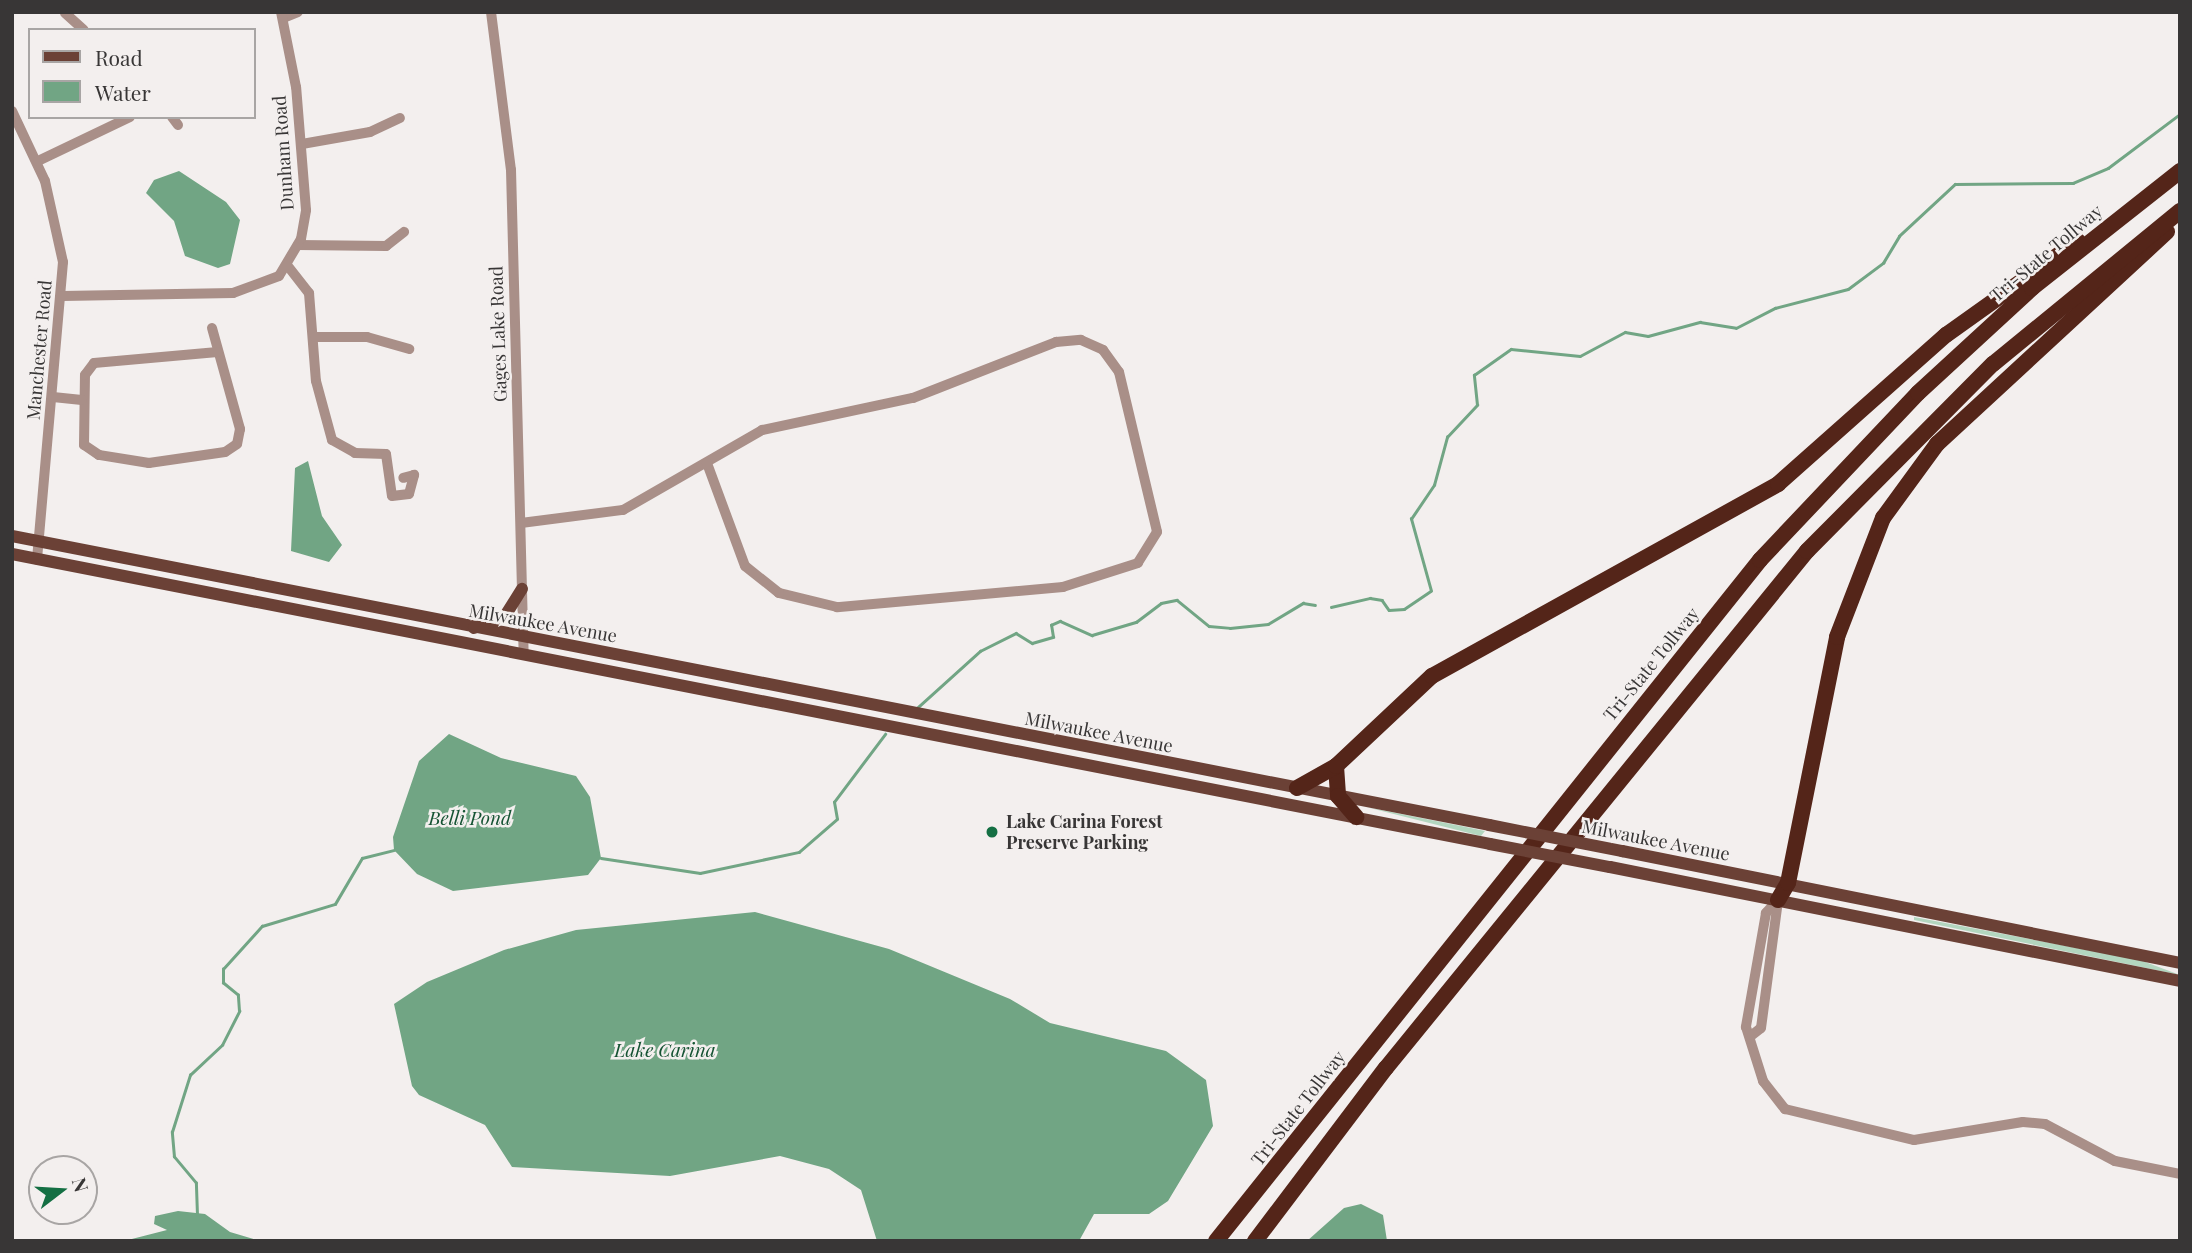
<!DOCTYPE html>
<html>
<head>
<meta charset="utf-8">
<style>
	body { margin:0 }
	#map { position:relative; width:2192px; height:1253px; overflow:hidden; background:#f3efee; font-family:"Playfair Display",serif }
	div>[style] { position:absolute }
	.green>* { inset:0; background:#b3d6bf }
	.water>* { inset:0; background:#71a584 }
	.stream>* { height:2.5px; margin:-1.25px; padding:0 1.25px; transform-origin:1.25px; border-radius:1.25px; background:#71a584 }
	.minor>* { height:10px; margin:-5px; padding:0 5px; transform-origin:5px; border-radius:5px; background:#a98f88 }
	.major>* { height:12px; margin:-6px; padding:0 6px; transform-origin:6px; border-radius:6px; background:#6b4136 }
	.highway>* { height:16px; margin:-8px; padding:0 8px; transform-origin:8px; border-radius:8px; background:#542519 }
	.major-bridge>* { height:12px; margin:-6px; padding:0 6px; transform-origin:6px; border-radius:6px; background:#6b4136 }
	.dots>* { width:19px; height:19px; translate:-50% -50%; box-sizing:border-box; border:4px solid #f3efee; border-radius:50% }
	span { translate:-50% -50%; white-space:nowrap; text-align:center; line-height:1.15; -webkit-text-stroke:5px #f3efee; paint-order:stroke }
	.street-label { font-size:18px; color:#383636 }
	.poi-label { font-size:18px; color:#383636; font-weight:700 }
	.left { translate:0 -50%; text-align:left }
	.water-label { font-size:19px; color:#155333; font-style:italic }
	.frame { position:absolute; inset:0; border:14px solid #383636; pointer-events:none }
	.legend { position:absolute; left:28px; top:28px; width:228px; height:91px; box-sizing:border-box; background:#f3efee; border:2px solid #a8a5a4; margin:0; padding:9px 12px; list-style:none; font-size:21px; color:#383636 }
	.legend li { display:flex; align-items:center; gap:14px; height:35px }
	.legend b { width:35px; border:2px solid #a8a5a4 }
	.north { position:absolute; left:28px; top:1155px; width:70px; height:70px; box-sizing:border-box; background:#f3efee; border:2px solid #a8a5a4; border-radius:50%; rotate:73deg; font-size:19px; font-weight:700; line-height:28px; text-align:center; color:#383636 }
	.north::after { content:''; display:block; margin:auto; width:24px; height:32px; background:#146f43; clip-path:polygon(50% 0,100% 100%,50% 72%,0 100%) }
</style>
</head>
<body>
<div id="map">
	<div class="green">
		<i style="clip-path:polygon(1366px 807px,1466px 827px,1485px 831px,1481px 836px)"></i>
		<i style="clip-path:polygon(1914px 917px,2140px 960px,2180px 975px,1914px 920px)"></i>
	</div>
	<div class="water">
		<i style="clip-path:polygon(179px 171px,226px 202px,240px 220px,230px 264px,218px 268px,185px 256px,174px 221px,146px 193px,154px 180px)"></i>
		<i style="clip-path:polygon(308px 461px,322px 516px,342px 545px,329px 562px,291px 551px,295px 468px)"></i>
		<i style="clip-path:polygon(449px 734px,501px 758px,576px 776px,590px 797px,601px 858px,588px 875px,453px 891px,417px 874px,394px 850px,393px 837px,419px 761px)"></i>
		<i style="clip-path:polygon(755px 912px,889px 949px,1010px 999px,1050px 1023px,1166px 1051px,1206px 1080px,1213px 1126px,1168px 1201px,1149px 1214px,1094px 1214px,1079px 1241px,877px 1241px,861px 1190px,829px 1169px,780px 1156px,670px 1176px,512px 1167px,485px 1125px,419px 1095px,412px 1086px,394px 1004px,427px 982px,504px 950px,576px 930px)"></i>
		<i style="clip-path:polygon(1361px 1204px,1383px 1215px,1387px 1241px,1307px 1241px,1344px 1208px)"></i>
		<i style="clip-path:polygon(178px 1211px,205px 1214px,230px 1232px,260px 1241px,124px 1241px,167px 1230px,154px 1224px,155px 1216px)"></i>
	</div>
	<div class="stream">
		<i style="left:1331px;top:607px;width:40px;rotate:-13deg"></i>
		<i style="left:1370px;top:598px;width:12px;rotate:9deg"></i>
		<i style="left:1382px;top:600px;width:12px;rotate:55deg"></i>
		<i style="left:1389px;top:610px;width:15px;rotate:-4deg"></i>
		<i style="left:1404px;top:609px;width:32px;rotate:-34deg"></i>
		<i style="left:1431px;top:591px;width:75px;rotate:-105.5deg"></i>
		<i style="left:1411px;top:519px;width:41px;rotate:-55.9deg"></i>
		<i style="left:1434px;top:485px;width:50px;rotate:-74.8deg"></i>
		<i style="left:1447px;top:437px;width:44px;rotate:-46.8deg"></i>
		<i style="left:1477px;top:405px;width:30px;rotate:-96deg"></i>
		<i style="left:1474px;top:375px;width:45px;rotate:-35.1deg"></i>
		<i style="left:1511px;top:349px;width:69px;rotate:5.8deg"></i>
		<i style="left:1580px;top:356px;width:51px;rotate:-28.1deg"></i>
		<i style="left:1625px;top:332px;width:23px;rotate:10deg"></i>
		<i style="left:1648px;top:336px;width:54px;rotate:-15.1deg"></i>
		<i style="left:1700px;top:322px;width:36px;rotate:9deg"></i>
		<i style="left:1736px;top:328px;width:44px;rotate:-27.1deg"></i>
		<i style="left:1775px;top:308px;width:75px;rotate:-14.6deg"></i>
		<i style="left:1848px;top:289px;width:44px;rotate:-36.6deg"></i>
		<i style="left:1883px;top:263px;width:31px;rotate:-59deg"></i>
		<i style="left:1899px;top:236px;width:76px;rotate:-42.9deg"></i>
		<i style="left:1955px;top:184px;width:118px;rotate:-0.5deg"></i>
		<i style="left:2073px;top:183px;width:38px;rotate:-23deg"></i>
		<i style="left:2108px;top:168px;width:90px;rotate:-36.9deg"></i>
		<i style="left:917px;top:708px;width:85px;rotate:-42.1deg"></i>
		<i style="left:980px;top:651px;width:40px;rotate:-26.6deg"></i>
		<i style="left:1016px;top:633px;width:19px;rotate:32deg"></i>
		<i style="left:1032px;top:643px;width:22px;rotate:-16deg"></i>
		<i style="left:1053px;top:637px;width:12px;rotate:-99deg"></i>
		<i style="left:1051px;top:625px;width:10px;rotate:-24deg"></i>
		<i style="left:1060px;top:621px;width:35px;rotate:24deg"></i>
		<i style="left:1092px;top:635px;width:46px;rotate:-16.5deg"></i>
		<i style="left:1136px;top:622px;width:31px;rotate:-37deg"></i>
		<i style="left:1161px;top:603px;width:16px;rotate:-11deg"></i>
		<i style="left:1177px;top:600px;width:41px;rotate:39.1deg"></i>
		<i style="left:1209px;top:626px;width:21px;rotate:5deg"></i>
		<i style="left:1230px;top:628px;width:38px;rotate:-6deg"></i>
		<i style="left:1268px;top:624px;width:41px;rotate:-31deg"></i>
		<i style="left:1303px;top:603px;width:12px;rotate:9deg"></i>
		<i style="left:601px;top:858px;width:100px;rotate:8.6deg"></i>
		<i style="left:700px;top:873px;width:101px;rotate:-12deg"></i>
		<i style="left:799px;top:852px;width:50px;rotate:-41deg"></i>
		<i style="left:837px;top:819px;width:17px;rotate:-100deg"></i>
		<i style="left:834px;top:802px;width:85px;rotate:-53.1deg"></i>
		<i style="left:197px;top:1215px;width:32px;rotate:-92deg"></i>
		<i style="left:196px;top:1183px;width:34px;rotate:-130deg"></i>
		<i style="left:174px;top:1157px;width:25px;rotate:-95deg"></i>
		<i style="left:172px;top:1132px;width:60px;rotate:-72.5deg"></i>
		<i style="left:190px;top:1075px;width:44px;rotate:-43.2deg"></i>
		<i style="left:222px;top:1045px;width:38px;rotate:-63deg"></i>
		<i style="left:239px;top:1011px;width:16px;rotate:-94deg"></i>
		<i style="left:238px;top:995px;width:19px;rotate:-141deg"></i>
		<i style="left:223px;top:983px;width:14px;rotate:-90deg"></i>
		<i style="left:223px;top:969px;width:58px;rotate:-47.8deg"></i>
		<i style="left:262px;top:926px;width:76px;rotate:-16.8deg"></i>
		<i style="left:335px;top:904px;width:53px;rotate:-59.6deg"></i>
		<i style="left:362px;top:858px;width:33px;rotate:-14deg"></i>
	</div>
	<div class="minor">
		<i style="left:491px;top:12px;width:159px;rotate:82.8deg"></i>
		<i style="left:511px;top:170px;width:485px;rotate:88.5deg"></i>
		<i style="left:65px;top:13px;width:25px;rotate:42deg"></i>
		<i style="left:283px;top:18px;width:16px;rotate:-22deg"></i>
		<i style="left:12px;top:111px;width:77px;rotate:64.8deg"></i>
		<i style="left:45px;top:181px;width:83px;rotate:77.5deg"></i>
		<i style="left:63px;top:262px;width:299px;rotate:95deg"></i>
		<i style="left:172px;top:117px;width:10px;rotate:53deg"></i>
		<i style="left:302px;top:144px;width:69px;rotate:-10deg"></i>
		<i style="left:370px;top:132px;width:33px;rotate:-25deg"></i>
		<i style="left:38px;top:161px;width:102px;rotate:-25.6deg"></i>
		<i style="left:298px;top:245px;width:88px;rotate:0.7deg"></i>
		<i style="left:386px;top:246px;width:23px;rotate:-38deg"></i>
		<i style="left:287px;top:265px;width:36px;rotate:52deg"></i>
		<i style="left:309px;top:293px;width:88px;rotate:85.5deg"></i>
		<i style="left:316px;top:381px;width:61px;rotate:74.8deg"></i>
		<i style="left:332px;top:440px;width:26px;rotate:29deg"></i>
		<i style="left:355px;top:453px;width:31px;rotate:2deg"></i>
		<i style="left:386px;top:454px;width:42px;rotate:81.9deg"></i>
		<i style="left:392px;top:496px;width:17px;rotate:-7deg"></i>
		<i style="left:409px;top:494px;width:20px;rotate:-75deg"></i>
		<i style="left:414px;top:475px;width:11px;rotate:165deg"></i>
		<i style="left:63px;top:296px;width:170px;rotate:-1deg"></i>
		<i style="left:233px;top:293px;width:49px;rotate:-20.3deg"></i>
		<i style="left:279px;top:276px;width:43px;rotate:-59.3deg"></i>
		<i style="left:301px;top:239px;width:29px;rotate:-80deg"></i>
		<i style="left:306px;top:210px;width:123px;rotate:-94.6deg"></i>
		<i style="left:296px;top:87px;width:76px;rotate:-101.3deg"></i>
		<i style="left:212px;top:328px;width:105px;rotate:74.5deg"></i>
		<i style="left:240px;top:429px;width:15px;rotate:101deg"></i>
		<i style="left:237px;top:444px;width:14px;rotate:146deg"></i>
		<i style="left:225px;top:452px;width:77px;rotate:171.8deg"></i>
		<i style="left:149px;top:463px;width:51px;rotate:-170.9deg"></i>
		<i style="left:99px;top:455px;width:18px;rotate:-146deg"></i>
		<i style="left:84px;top:445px;width:70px;rotate:-89.2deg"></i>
		<i style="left:85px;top:375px;width:15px;rotate:-53deg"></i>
		<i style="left:94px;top:363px;width:124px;rotate:-5.1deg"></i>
		<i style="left:315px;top:337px;width:52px"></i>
		<i style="left:367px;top:337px;width:44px;rotate:15.9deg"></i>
		<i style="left:53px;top:397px;width:29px;rotate:6deg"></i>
		<i style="left:521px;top:523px;width:103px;rotate:-7.3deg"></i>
		<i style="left:623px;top:510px;width:160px;rotate:-29.9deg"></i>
		<i style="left:762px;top:430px;width:154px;rotate:-12deg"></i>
		<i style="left:913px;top:398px;width:154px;rotate:-21.4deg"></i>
		<i style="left:1056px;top:342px;width:25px;rotate:-5deg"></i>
		<i style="left:1081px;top:340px;width:24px;rotate:24deg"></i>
		<i style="left:1103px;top:350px;width:27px;rotate:54deg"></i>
		<i style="left:1119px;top:372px;width:164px;rotate:76.6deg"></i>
		<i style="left:1157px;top:532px;width:36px;rotate:122deg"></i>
		<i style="left:1138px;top:563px;width:79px;rotate:162.3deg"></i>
		<i style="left:1063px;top:587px;width:227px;rotate:174.9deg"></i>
		<i style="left:837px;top:607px;width:60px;rotate:-166.4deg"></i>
		<i style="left:779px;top:593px;width:43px;rotate:-141.5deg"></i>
		<i style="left:745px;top:566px;width:110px;rotate:-110.3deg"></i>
		<i style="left:1778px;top:900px;width:18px;rotate:133deg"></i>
		<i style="left:1766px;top:913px;width:116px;rotate:100deg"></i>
		<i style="left:1746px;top:1027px;width:57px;rotate:72.5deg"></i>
		<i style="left:1763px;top:1081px;width:36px;rotate:52deg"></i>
		<i style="left:1785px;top:1109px;width:133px;rotate:13.5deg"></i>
		<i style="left:1914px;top:1140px;width:110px;rotate:-9.4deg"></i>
		<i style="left:2023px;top:1122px;width:22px;rotate:5deg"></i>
		<i style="left:2045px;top:1124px;width:79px;rotate:27.9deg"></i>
		<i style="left:2115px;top:1161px;width:66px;rotate:11.3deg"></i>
		<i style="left:1752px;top:1035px;width:11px;rotate:-38deg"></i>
		<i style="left:1761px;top:1028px;width:129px;rotate:-82.4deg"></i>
	</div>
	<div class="major">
		<i style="left:12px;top:536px;width:1505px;rotate:11.07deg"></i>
		<i style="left:12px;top:554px;width:1506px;rotate:11.1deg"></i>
		<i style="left:474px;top:628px;width:33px;rotate:-21deg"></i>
		<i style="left:505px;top:616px;width:32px;rotate:-58deg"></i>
		<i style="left:1622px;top:851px;width:569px;rotate:11.35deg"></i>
		<i style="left:1610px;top:867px;width:581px;rotate:11.31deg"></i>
	</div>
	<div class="highway">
		<i style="left:1336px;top:766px;width:30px;rotate:86deg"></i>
		<i style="left:1338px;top:796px;width:28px;rotate:49deg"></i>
		<i style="left:1297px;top:788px;width:45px;rotate:-29.4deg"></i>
		<i style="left:1336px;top:766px;width:132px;rotate:-43.2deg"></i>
		<i style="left:1432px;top:676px;width:396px;rotate:-29deg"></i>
		<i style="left:1778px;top:484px;width:225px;rotate:-41.6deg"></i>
		<i style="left:1946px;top:335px;width:162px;rotate:-35.5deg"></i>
		<i style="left:1778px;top:900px;width:20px;rotate:-60deg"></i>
		<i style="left:1788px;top:883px;width:251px;rotate:-78.7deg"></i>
		<i style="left:1837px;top:637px;width:128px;rotate:-68.9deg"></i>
		<i style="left:1883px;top:518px;width:92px;rotate:-53.9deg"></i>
		<i style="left:1937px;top:444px;width:313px;rotate:-42.7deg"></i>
		<i style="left:1216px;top:1241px;width:872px;rotate:-51.38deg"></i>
		<i style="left:1760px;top:560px;width:230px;rotate:-46.6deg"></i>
		<i style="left:1918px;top:393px;width:155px;rotate:-42.6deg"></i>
		<i style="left:2032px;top:288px;width:189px;rotate:-38.3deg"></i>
		<i style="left:1255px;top:1241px;width:217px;rotate:-52.9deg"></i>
		<i style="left:1386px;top:1068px;width:667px;rotate:-50.84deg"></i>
		<i style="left:1807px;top:551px;width:264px;rotate:-45.2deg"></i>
		<i style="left:1993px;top:364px;width:242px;rotate:-39.3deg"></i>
	</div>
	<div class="major-bridge">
		<i style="left:1489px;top:825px;width:136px;rotate:11.1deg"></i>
		<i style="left:1490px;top:844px;width:122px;rotate:10.9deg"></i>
	</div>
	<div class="dots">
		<i style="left:992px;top:832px;background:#146f43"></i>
	</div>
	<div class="street-label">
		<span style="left:283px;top:153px;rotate:-94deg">Dunham Road</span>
		<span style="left:2046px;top:253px;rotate:-40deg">Tri-State Tollway</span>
		<span style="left:498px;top:334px;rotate:-92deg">Gages Lake Road</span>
		<span style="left:39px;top:350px;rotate:-85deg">Manchester Road</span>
		<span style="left:543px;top:623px;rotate:10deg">Milwaukee Avenue</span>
		<span style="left:1651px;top:664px;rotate:-51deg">Tri-State Tollway</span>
		<span style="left:1099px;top:732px;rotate:11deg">Milwaukee Avenue</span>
		<span style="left:1656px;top:840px;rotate:11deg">Milwaukee Avenue</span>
		<span style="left:1298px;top:1108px;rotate:-52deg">Tri-State Tollway</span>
	</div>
	<div class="poi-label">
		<span class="left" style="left:1006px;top:832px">Lake Carina Forest<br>Preserve Parking</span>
	</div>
	<div class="water-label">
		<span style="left:470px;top:818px">Belli Pond</span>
		<span style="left:665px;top:1050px">Lake Carina</span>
	</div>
	<div class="frame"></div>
	<ul class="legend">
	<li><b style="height:9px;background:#6b4136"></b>Road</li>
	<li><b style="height:19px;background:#71a584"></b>Water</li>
	</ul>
	<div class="north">N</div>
</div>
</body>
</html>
